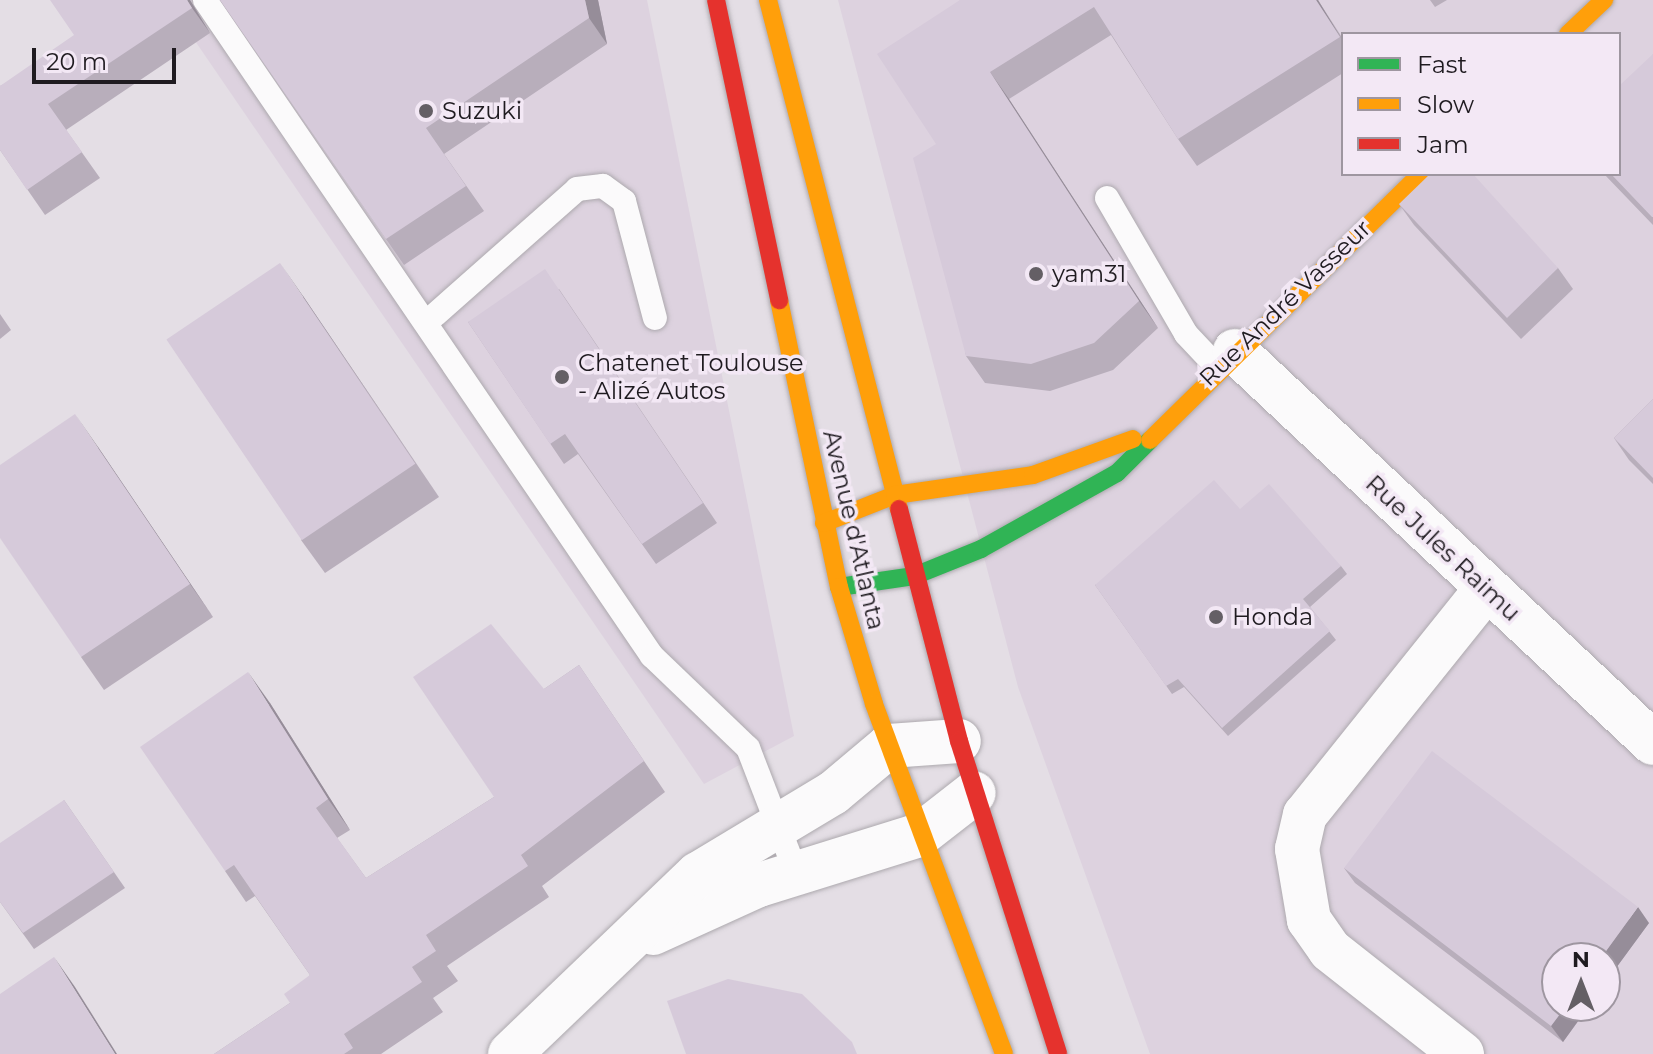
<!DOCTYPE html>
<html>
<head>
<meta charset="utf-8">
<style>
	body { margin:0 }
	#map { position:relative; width:1653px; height:1054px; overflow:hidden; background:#e4dee5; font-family:Montserrat,sans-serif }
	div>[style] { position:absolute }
	.built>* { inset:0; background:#ddd2df }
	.roads { filter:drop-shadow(0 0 2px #ada9ae) drop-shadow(0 0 2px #ada9ae) }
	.lane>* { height:24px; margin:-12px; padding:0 12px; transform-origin:12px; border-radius:12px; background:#fbfafb }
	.street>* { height:44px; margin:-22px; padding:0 22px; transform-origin:22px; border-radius:22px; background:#fbfafb }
	.fast>* { height:18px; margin:-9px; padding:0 9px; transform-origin:9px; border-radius:9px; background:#30b455 }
	.slow>* { height:18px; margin:-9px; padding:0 9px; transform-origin:9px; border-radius:9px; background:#ff9f0a }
	.jam>* { height:18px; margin:-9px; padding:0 9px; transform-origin:9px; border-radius:9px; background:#e5322d }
	.wall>* { inset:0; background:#b8aebb }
	.shaded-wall>* { inset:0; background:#968d99 }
	.building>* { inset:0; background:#d6cada; transform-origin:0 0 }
	.dots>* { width:22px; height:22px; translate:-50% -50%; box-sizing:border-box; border:4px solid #f3e8f5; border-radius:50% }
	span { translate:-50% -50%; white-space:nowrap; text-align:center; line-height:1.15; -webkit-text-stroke:7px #f3e8f5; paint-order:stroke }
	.poi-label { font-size:24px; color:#1f1b20 }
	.left { translate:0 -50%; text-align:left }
	.street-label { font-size:24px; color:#1f1b20 }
	.legend { position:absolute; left:1341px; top:32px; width:280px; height:144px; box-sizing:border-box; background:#f3e8f5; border:2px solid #9e96a0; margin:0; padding:10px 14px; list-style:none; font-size:24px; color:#1f1b20 }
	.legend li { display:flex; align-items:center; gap:16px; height:40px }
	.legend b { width:40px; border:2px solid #9e96a0 }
	.north { position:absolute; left:1541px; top:942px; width:80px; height:80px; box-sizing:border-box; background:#f3e8f5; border:2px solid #9e96a0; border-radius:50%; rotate:0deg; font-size:22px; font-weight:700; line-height:32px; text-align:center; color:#1f1b20 }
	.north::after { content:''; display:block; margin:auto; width:28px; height:36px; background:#645f65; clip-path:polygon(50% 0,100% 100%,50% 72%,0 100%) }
	.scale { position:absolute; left:32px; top:48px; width:144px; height:36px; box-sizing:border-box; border:4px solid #1f1b20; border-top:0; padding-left:10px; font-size:24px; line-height:28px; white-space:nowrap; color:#1f1b20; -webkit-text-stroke:6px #f3e8f5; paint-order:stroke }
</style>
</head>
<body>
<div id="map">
	<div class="built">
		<i style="clip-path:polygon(167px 0,647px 0,794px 736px,704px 784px)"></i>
		<i style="clip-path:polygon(evenodd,838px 0,1653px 0,1653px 1054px,1150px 1054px,1018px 687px,838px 0,1343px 34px,1619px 34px,1619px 174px,1343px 174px,1343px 34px,838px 0,1557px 958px,1605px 958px,1605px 1006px,1557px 1006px,1557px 958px)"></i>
	</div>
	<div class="roads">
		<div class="lane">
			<i style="left:205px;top:0;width:794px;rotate:55.73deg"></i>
			<i style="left:652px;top:656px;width:133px;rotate:43.8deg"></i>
			<i style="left:748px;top:748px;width:136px;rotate:68.9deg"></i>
			<i style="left:1107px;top:198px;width:157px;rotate:59.8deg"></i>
			<i style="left:1186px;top:334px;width:45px;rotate:46.8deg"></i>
			<i style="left:428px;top:321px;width:199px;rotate:-41.5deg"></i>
			<i style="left:577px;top:189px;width:26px;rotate:-7deg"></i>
			<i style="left:603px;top:186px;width:26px;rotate:36deg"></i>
			<i style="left:624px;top:201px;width:121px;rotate:75.2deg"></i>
		</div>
		<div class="street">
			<i style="left:1235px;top:351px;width:573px;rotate:43.16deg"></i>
			<i style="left:653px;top:933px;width:116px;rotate:-24.4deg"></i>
			<i style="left:759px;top:885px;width:169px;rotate:-17.3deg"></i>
			<i style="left:920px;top:835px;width:68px;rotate:-37.9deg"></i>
			<i style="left:510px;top:1054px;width:260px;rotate:-43.8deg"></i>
			<i style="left:698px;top:874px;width:157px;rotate:-31deg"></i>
			<i style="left:833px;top:793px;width:73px;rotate:-40deg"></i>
			<i style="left:889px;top:746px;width:70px;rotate:-4.1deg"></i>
			<i style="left:1462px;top:1054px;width:168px;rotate:-141.8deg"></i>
			<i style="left:1330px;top:950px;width:37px;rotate:-125deg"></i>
			<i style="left:1309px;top:920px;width:72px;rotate:-99.6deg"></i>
			<i style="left:1297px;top:849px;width:35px;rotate:-77deg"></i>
			<i style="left:1305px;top:815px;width:290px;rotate:-51.3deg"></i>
		</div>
		<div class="fast">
			<i style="left:839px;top:587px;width:76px;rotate:-8.3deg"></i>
			<i style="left:914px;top:576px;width:72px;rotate:-21.9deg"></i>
			<i style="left:981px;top:549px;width:156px;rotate:-29.2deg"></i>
			<i style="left:1117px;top:473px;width:47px;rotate:-45deg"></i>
		</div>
		<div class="slow">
			<i style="left:768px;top:0;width:526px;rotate:75.57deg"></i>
			<i style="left:1568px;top:34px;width:50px;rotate:-43.4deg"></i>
			<i style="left:779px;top:300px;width:293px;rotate:78.2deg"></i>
			<i style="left:839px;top:587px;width:122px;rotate:73.3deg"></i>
			<i style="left:874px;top:704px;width:373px;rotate:69.6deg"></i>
			<i style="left:1150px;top:440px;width:380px;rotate:-44.5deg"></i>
			<i style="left:824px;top:523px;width:76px;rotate:-21.5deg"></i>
			<i style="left:895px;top:495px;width:139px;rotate:-8.2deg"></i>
			<i style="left:1033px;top:475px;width:106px;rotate:-19.8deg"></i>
		</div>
		<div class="jam">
			<i style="left:716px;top:0;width:307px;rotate:78.1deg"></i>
			<i style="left:899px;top:509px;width:240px;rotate:75.5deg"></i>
			<i style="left:959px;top:741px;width:328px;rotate:72.4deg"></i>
		</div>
	</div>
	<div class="wall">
		<i style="clip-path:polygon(190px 0,210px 33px,66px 130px,100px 178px,45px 215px,0 150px,0 86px)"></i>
		<i style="clip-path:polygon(220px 0,598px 0,607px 44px,444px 154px,484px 211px,404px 265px)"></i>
		<i style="clip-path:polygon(960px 0,1318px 0,1343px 39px,1343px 73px,1197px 166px,1178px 139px,1111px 35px,1009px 99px,1158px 328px,1113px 370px,1050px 391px,985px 383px,966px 356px,936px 144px)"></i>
		<i style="clip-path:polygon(1430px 0,1447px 0,1435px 7px)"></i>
		<i style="clip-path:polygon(1653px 54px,1653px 225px,1604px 174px,1619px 174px)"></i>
		<i style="clip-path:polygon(1399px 204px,1558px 268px,1573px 289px,1521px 339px,1414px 225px)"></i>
		<i style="clip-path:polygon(559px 289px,717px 523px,656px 564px,578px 454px,564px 464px,468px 322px)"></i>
		<i style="clip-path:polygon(303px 296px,439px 497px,325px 573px,301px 540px)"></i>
		<i style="clip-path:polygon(0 314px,11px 330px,0 339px)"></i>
		<i style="clip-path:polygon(1653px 399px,1653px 484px,1629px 460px,1614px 438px)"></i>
		<i style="clip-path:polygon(98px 447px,213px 617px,104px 690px,81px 657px)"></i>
		<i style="clip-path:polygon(1240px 509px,1341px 566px,1347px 574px,1310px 607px,1336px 640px,1228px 736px,1184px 687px,1172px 694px,1095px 585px)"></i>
		<i style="clip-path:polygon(579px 665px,665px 792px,542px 886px,549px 897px,447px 966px,458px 981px,433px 998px,443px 1012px,381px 1054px,214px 1054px,290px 1003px,310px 975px,255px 896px,246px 902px,225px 871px,270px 703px,350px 830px,337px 838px,366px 878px,494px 797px,544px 689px)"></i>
		<i style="clip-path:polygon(64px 800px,125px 888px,34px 949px,0 902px)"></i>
		<i style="clip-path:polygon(1344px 868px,1649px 923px,1605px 983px,1605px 958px,1557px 1006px,1589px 1006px,1563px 1042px,1355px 883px)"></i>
	</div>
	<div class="shaded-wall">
		<i style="clip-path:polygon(187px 0,190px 0,210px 33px,192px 8px)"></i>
		<i style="clip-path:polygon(585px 0,598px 0,607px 44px,589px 18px)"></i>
		<i style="clip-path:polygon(1316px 0,1318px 0,1343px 41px)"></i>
		<i style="clip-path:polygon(990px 72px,1009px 99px,1158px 328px,1139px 301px)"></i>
		<i style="clip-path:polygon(280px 263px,303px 296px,439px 497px,416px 463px)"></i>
		<i style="clip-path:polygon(75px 414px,98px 447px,213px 617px,190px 584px)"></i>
		<i style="clip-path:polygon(248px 672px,270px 703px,350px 830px,328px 799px)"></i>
		<i style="clip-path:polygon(1638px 907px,1649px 923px,1605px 983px,1605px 958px,1601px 958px)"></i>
		<i style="clip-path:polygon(54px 957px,75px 987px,117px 1054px,115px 1054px)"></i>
		<i style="clip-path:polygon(1566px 1006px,1589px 1006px,1563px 1042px,1551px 1026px)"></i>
	</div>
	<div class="building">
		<i style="clip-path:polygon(50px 0,187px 0,192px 8px,48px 104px,82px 152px,27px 190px,0 150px,0 86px,74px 35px)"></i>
		<i style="clip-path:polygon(220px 0,585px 0,589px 18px,426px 128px,466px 186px,386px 239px)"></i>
		<i style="clip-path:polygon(960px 0,1316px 0,1340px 37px,1178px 139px,1094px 7px,990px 72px,1139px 301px,1094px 343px,1031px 364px,966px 356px,913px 158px,936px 144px,877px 54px)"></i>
		<i style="clip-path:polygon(1653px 54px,1653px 217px,1652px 217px,1611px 174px,1619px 174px,1619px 86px)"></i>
		<i style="clip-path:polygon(1430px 174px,1473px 174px,1558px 268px,1507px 318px,1399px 204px)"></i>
		<i style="left:280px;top:263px;width:242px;height:137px;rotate:56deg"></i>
		<i style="clip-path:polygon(545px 269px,703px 503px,642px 544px,565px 434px,550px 444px,468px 322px)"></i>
		<i style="clip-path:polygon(1653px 399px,1653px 478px,1614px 438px)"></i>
		<i style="clip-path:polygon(75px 414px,190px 584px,81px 657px,0 538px,0 465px)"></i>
		<i style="clip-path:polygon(1214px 480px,1240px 509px,1269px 484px,1341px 566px,1303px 599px,1330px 631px,1222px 728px,1178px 679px,1166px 686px,1095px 585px)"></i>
		<i style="clip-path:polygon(491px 624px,544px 689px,579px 665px,644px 761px,521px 855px,528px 866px,426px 935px,436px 951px,412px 967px,422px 982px,344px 1034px,353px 1048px,344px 1054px,214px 1054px,290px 1003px,284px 994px,310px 975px,234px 865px,225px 871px,140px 747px,248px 672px,328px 799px,316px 808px,366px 878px,494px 797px,413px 677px)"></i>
		<i style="clip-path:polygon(1432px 751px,1638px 907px,1601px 958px,1557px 958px,1557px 1006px,1566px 1006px,1551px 1026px,1344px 868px)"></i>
		<i style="clip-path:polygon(64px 800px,114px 872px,23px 933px,0 902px,0 843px)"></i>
		<i style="clip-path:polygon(54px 957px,115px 1054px,0 1054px,0 994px)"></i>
		<i style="clip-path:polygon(728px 979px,802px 994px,852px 1042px,857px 1054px,686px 1054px,667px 1001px)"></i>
	</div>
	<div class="dots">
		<i style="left:426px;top:111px;background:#645f65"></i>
		<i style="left:1036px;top:274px;background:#645f65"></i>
		<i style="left:562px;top:377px;background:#645f65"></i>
		<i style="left:1216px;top:617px;background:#645f65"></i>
	</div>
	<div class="poi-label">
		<span class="left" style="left:442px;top:111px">Suzuki</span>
		<span class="left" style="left:1052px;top:274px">yam31</span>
		<span class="left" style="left:578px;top:377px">Chatenet Toulouse<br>- Alizé Autos</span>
		<span class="left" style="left:1232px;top:617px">Honda</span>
	</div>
	<div class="street-label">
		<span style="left:1285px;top:303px;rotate:-44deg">Rue André Vasseur</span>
		<span style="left:854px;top:530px;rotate:77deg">Avenue d'Atlanta</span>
		<span style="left:1443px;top:548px;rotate:43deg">Rue Jules Raimu</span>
	</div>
	<ul class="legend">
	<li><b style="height:10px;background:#30b455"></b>Fast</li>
	<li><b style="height:10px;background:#ff9f0a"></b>Slow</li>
	<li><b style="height:10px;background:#e5322d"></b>Jam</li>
	</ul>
	<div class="north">N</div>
	<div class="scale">20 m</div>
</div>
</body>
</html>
